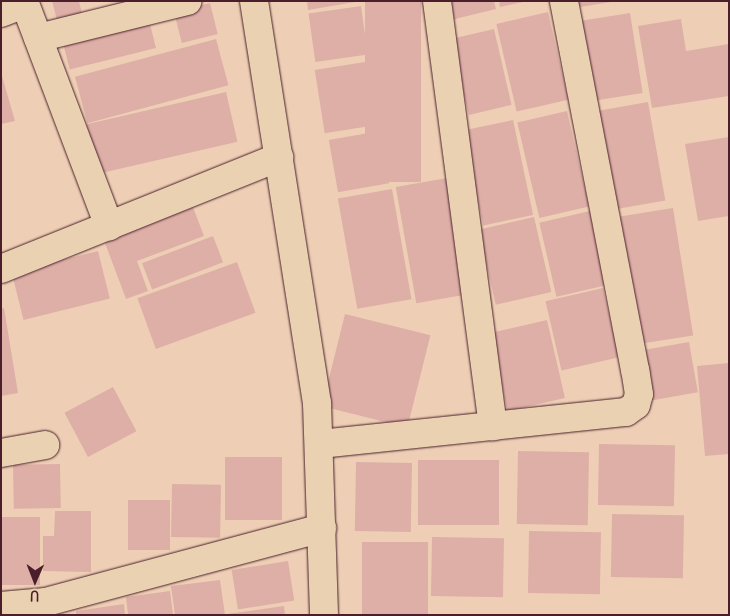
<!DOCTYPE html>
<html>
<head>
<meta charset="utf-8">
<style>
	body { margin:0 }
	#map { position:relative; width:730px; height:616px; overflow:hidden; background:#eecfb5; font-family:Delius,sans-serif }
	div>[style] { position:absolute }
	.building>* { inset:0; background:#deafa7; transform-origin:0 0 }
	.roads { filter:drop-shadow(0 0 1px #4a1f2b) drop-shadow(0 0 1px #4a1f2b) }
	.minor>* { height:28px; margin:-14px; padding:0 14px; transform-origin:14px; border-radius:14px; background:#e9d1b1 }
	.tertiary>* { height:28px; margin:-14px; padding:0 14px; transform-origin:14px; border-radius:14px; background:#e9d1b1 }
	span { translate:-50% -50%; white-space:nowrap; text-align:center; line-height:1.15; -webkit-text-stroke:4px #e9d1b1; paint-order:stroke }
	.frame { position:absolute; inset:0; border:2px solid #4a1f2b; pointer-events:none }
	.north { position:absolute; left:10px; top:556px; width:50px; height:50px; -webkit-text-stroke:4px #e9d1b1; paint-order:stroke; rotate:181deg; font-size:14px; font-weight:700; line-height:20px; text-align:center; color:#4a1f2b }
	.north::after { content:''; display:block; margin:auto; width:18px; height:22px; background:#4a1f2b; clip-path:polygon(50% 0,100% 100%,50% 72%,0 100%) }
</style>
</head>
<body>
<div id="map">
	<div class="building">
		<i style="clip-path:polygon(52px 1px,79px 1px,83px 18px,58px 24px)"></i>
		<i style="clip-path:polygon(307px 1px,355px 1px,355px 2px,308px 10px)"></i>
		<i style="left:365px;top:1px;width:56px;height:181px"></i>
		<i style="clip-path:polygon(447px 1px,494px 1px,496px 9px,451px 20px)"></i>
		<i style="clip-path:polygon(499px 1px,523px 1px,523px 2px,500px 7px)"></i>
		<i style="clip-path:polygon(573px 1px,611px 1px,611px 2px,574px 8px)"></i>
		<i style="left:210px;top:3px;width:32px;height:37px;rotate:76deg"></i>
		<i style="left:361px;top:6px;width:49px;height:53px;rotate:82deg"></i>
		<i style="left:147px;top:12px;width:37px;height:89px;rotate:76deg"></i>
		<i style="left:548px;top:12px;width:90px;height:53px;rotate:77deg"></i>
		<i style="left:630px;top:13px;width:81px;height:51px;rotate:81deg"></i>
		<i style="clip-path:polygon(681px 19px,686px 51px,729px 44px,729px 96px,652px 108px,638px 26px)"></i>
		<i style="left:494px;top:29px;width:78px;height:44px;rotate:77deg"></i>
		<i style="left:216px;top:39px;width:48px;height:146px;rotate:75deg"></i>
		<i style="left:371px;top:61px;width:64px;height:57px;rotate:81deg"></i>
		<i style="clip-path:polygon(2px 76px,15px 121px,1px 124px,1px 77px)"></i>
		<i style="left:226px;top:92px;width:51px;height:143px;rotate:77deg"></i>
		<i style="left:648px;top:102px;width:100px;height:55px;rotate:80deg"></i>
		<i style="left:567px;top:111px;width:98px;height:51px;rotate:77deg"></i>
		<i style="left:513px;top:120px;width:97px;height:51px;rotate:78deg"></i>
		<i style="left:380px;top:131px;width:53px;height:52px;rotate:80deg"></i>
		<i style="clip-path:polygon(729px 137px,729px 216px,698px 221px,685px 144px)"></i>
		<i style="left:447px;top:178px;width:118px;height:52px;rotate:80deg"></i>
		<i style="left:392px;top:189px;width:112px;height:55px;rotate:80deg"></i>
		<i style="clip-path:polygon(191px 202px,204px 236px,137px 261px,148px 291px,126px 299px,102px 235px)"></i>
		<i style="left:673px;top:208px;width:129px;height:60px;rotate:81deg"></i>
		<i style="left:590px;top:211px;width:76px;height:52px;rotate:77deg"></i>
		<i style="left:534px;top:217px;width:77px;height:57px;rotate:77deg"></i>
		<i style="left:213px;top:236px;width:28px;height:76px;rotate:69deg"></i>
		<i style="left:98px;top:251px;width:49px;height:89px;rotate:76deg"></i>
		<i style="left:237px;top:262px;width:54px;height:106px;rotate:70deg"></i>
		<i style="left:603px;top:288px;width:71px;height:59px;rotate:77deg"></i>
		<i style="clip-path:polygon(4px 308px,18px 393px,1px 396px,1px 309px)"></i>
		<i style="left:345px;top:314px;width:88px;height:95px;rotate:14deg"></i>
		<i style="left:547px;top:320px;width:80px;height:59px;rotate:77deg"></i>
		<i style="left:689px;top:342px;width:51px;height:46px;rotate:80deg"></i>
		<i style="clip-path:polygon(729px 363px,729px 454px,705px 456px,697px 366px)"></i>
		<i style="left:113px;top:387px;width:50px;height:55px;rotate:62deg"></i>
		<i style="left:599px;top:444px;width:76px;height:61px;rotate:1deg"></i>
		<i style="left:518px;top:451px;width:71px;height:73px;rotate:1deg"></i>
		<i style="left:225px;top:457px;width:57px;height:63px"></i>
		<i style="left:418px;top:460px;width:81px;height:65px"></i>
		<i style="left:356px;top:462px;width:56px;height:69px;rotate:1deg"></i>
		<i style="left:60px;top:464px;width:44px;height:47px;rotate:89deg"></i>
		<i style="left:172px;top:484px;width:49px;height:53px;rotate:1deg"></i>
		<i style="left:128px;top:500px;width:42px;height:50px"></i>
		<i style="clip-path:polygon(55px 511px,91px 511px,91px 572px,43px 571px,43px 536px,54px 536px)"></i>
		<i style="left:612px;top:514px;width:72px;height:63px;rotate:1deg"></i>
		<i style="left:1px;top:517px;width:39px;height:68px"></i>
		<i style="left:529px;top:531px;width:72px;height:62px;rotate:1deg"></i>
		<i style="left:432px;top:537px;width:72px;height:59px;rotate:1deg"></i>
		<i style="left:362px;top:542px;width:66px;height:73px"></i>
		<i style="left:288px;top:561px;width:40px;height:57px;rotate:81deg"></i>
		<i style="clip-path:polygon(220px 580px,225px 615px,175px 615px,171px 586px)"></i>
		<i style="clip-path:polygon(170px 591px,173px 615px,128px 615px,126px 597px)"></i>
		<i style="clip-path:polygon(124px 604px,125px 615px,76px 615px,76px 611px)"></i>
		<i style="clip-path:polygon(284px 606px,285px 615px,227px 615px,227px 614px)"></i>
	</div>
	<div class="roads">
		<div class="minor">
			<i style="left:24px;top:1px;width:241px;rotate:69.3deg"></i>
			<i style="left:437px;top:1px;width:429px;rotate:82.5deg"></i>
			<i style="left:1px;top:13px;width:25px;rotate:-21deg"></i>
			<i style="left:38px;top:38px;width:154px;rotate:-13.9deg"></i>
			<i style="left:1px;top:269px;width:300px;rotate:-21.9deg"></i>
			<i style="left:320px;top:444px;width:308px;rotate:-6deg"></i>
			<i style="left:626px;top:412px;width:12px;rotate:-35deg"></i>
			<i style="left:636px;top:405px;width:11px;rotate:-75deg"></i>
			<i style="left:639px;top:394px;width:24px;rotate:-99deg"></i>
			<i style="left:635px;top:370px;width:376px;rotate:-100.9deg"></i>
			<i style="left:1px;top:453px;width:45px;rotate:-10.3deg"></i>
			<i style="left:1px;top:606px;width:45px;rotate:-5.1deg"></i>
			<i style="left:46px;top:602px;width:286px;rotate:-15deg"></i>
		</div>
		<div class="tertiary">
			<i style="left:254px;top:1px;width:407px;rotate:81.1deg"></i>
			<i style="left:317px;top:403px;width:212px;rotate:88.1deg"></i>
		</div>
	</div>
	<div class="frame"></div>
	<div class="north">U</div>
</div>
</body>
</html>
